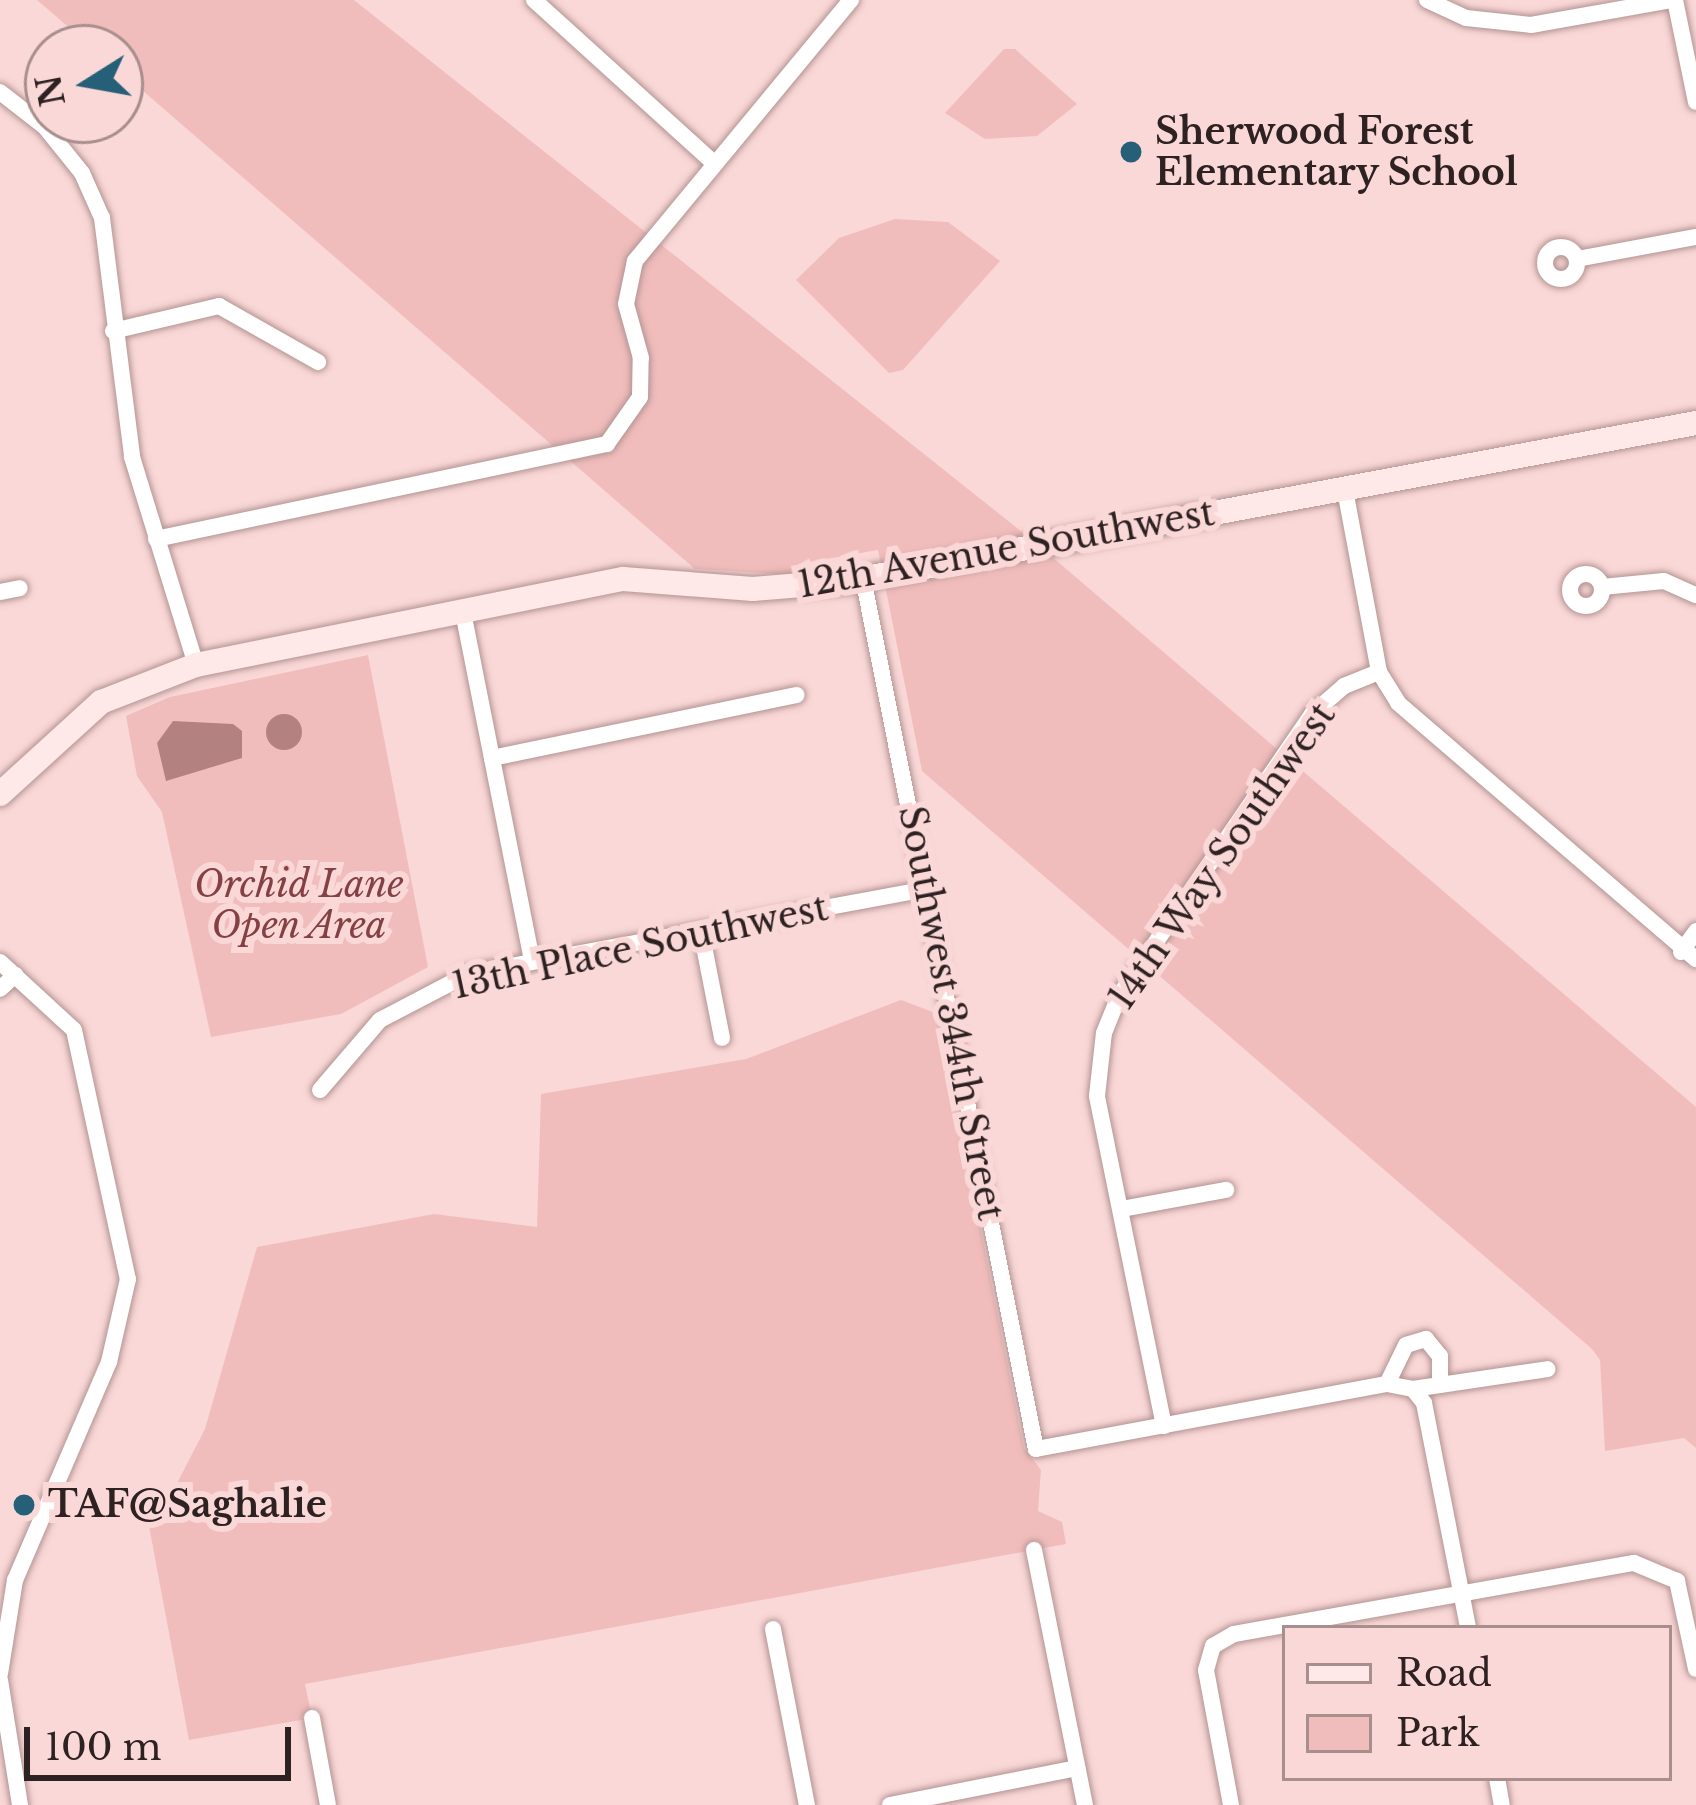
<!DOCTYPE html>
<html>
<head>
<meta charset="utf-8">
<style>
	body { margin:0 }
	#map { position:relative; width:1696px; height:1805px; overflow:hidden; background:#fad8d7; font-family:"Libre Baskerville",serif }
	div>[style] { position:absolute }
	.green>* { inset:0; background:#f1bdbc }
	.water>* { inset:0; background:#b48181 }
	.round { border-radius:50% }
	.roads { filter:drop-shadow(0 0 3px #b39493) drop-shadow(0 0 3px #b39493) }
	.street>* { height:16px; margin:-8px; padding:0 8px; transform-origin:8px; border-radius:8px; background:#fff }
	.street>.ring { margin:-8px; padding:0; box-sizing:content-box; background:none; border:16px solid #fff; border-radius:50% }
	.secondary>* { height:24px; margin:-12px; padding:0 12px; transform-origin:12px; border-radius:12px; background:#ffe8e8 }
	.dots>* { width:33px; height:33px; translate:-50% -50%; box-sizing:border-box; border:6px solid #fad8d7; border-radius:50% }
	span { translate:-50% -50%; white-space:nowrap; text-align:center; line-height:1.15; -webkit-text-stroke:12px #fad8d7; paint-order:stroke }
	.poi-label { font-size:36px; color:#2d2121; font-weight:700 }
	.left { translate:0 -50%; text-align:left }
	.street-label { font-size:36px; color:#2d2121 }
	.park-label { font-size:36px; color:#844042; font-style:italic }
	.legend { position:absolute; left:1282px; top:1625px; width:390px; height:156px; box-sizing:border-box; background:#fad8d7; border:3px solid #a88f8e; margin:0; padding:15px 21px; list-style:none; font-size:36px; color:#2d2121 }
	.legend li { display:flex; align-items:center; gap:24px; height:60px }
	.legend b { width:60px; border:3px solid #a88f8e }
	.north { position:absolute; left:24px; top:24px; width:120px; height:120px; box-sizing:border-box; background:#fad8d7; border:3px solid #a88f8e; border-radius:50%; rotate:259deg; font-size:33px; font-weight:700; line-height:48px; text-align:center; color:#2d2121 }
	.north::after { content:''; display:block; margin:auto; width:42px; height:54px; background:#265f78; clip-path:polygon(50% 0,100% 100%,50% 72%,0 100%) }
	.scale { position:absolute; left:24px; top:1727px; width:267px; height:54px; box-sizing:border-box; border:6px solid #2d2121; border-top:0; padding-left:15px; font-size:36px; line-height:42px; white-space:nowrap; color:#2d2121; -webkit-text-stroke:9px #fad8d7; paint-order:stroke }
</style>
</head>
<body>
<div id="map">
	<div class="green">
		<i style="clip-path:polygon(37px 0,354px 0,1037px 544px,1696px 1107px,1696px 1448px,1684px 1438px,1605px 1451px,1600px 1360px,1592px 1349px,922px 771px,878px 550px,809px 562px,797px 575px,695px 569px,120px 71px,120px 48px,93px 48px)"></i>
		<i style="clip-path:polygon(1004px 49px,1015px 49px,1077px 104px,1037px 136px,985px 139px,945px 113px)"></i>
		<i style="clip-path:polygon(895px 219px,948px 222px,1000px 261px,903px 370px,889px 373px,796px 280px,839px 238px)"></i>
		<i style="clip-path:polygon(368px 655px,428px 967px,341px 1014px,211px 1037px,162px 812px,137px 776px,126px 716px,170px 697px)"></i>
		<i style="clip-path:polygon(901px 1000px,938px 1014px,1024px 1448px,1041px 1470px,1038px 1511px,1062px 1522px,1066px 1544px,305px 1684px,312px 1718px,189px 1740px,144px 1499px,172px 1493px,205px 1429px,257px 1247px,434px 1214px,537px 1227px,541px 1094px,746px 1059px)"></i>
	</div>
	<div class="water">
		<i class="round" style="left:266px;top:714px;width:36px;height:36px"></i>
		<i style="clip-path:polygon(173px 721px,233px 724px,242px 731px,242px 758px,166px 781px,157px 743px)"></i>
	</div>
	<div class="roads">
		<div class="street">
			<i style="left:534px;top:0;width:244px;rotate:42.2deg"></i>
			<i style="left:1427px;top:0;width:43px;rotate:24.8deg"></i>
			<i style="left:1466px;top:18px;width:65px;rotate:6.1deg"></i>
			<i style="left:1531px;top:25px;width:142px;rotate:-10.1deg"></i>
			<i style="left:1675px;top:0;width:104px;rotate:78.4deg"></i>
			<i style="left:0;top:92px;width:57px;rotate:37.9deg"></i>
			<i style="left:45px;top:127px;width:59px;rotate:51.2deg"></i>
			<i style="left:82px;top:173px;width:49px;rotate:66deg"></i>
			<i style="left:102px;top:218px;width:241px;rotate:82.8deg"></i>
			<i style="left:132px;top:457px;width:218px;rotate:72.9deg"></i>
			<i class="ring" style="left:1545px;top:247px;width:16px;height:16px"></i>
			<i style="left:1577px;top:259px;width:121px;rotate:-10.5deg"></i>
			<i style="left:113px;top:331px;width:109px;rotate:-13.3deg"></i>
			<i style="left:219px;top:306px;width:114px;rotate:29.5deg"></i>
			<i style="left:1345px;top:490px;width:185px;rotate:79.4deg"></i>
			<i style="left:1379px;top:672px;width:36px;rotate:58deg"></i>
			<i style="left:1398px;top:703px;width:393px;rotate:40.7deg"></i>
			<i style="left:156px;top:539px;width:461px;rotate:-11.9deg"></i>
			<i style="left:607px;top:444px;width:57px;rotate:-54.9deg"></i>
			<i style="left:640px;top:397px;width:39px;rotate:-89deg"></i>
			<i style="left:641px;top:358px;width:56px;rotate:-105.5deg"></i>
			<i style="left:626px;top:304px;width:44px;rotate:-78.2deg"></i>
			<i style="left:635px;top:261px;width:339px;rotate:-50.4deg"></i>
			<i class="ring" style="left:1570px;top:574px;width:16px;height:16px"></i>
			<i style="left:863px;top:578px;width:888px;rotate:78.77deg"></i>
			<i style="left:1036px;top:1449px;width:357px;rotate:-10.5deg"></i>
			<i style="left:1387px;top:1384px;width:26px;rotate:11deg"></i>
			<i style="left:1413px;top:1389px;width:136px;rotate:-8.4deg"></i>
			<i style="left:1602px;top:587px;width:62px;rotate:-5.5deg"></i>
			<i style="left:1664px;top:581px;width:35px;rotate:24deg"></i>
			<i style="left:0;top:592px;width:20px;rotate:-11deg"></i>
			<i style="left:463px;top:612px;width:356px;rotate:78.8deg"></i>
			<i style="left:492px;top:758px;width:311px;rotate:-11.7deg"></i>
			<i style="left:701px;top:931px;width:109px;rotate:78.9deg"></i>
			<i style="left:1681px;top:952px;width:26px;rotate:-54deg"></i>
			<i style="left:0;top:962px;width:100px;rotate:42.6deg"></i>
			<i style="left:74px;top:1030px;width:255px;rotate:77.8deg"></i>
			<i style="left:128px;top:1279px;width:85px;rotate:102.9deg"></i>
			<i style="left:109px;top:1362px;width:237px;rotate:113.3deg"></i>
			<i style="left:15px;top:1580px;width:95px;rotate:99.1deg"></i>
			<i style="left:0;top:989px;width:21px;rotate:-43deg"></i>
			<i style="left:320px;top:1090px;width:92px;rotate:-49.4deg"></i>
			<i style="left:380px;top:1020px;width:99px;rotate:-27.6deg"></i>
			<i style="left:468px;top:974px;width:468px;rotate:-10.5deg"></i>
			<i style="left:1122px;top:1209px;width:106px;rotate:-10.4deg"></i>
			<i style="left:1387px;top:1384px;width:43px;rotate:-64deg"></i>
			<i style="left:1406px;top:1345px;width:21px;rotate:-17deg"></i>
			<i style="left:1426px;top:1339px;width:22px;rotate:51deg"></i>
			<i style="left:1440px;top:1356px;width:29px;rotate:90deg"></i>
			<i style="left:1413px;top:1389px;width:18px;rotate:52deg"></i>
			<i style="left:1424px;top:1403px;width:229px;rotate:78.9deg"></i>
			<i style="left:1164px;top:1426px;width:337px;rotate:-101.5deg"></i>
			<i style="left:1097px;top:1096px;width:63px;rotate:-83.7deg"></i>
			<i style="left:1104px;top:1033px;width:40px;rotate:-68deg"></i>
			<i style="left:1119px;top:996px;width:342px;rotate:-55.6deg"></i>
			<i style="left:1312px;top:714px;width:43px;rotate:-41.2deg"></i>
			<i style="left:1344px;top:686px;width:38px;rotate:-22deg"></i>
			<i style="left:1034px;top:1550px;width:260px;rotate:78.7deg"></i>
			<i style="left:773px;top:1629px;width:179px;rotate:79.1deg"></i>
			<i style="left:0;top:1680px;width:127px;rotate:80.9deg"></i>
			<i style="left:312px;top:1718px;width:88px;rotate:79.6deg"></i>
			<i style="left:1497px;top:1778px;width:27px;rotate:80deg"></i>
			<i style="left:890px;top:1805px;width:191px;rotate:-11.2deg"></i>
			<i style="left:1231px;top:1805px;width:137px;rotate:-100.5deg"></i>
			<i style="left:1206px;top:1670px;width:25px;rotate:-74deg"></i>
			<i style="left:1213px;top:1646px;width:24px;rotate:-30deg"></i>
			<i style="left:1234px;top:1634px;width:406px;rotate:-10.1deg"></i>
			<i style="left:1634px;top:1563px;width:47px;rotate:22.7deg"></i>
			<i style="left:1677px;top:1581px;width:90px;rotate:77.8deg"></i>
		</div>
		<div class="secondary">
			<i style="left:0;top:794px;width:137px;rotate:-42.3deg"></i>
			<i style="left:101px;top:702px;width:102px;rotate:-21.3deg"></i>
			<i style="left:196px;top:665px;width:436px;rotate:-11.4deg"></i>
			<i style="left:623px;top:579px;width:130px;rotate:4.4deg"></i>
			<i style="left:753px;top:589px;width:97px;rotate:-4.7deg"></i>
			<i style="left:850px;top:581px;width:861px;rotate:-10.58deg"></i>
		</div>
	</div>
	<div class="dots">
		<i style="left:1131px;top:152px;background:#265f78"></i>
		<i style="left:24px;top:1505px;background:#265f78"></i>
	</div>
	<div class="poi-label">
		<span class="left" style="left:1155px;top:152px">Sherwood Forest<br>Elementary School</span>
		<span class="left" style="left:48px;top:1505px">TAF@Saghalie</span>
	</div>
	<div class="street-label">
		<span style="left:1006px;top:549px;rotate:-10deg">12th Avenue Southwest</span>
		<span style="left:1222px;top:856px;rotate:-55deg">14th Way Southwest</span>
		<span style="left:640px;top:947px;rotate:-12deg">13th Place Southwest</span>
		<span style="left:951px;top:1013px;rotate:79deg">Southwest 344th Street</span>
	</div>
	<div class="park-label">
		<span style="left:299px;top:905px">Orchid Lane<br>Open Area</span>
	</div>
	<ul class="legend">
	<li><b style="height:15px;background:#ffe8e8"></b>Road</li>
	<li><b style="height:33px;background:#f1bdbc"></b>Park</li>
	</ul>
	<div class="north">N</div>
	<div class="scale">100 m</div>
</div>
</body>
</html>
